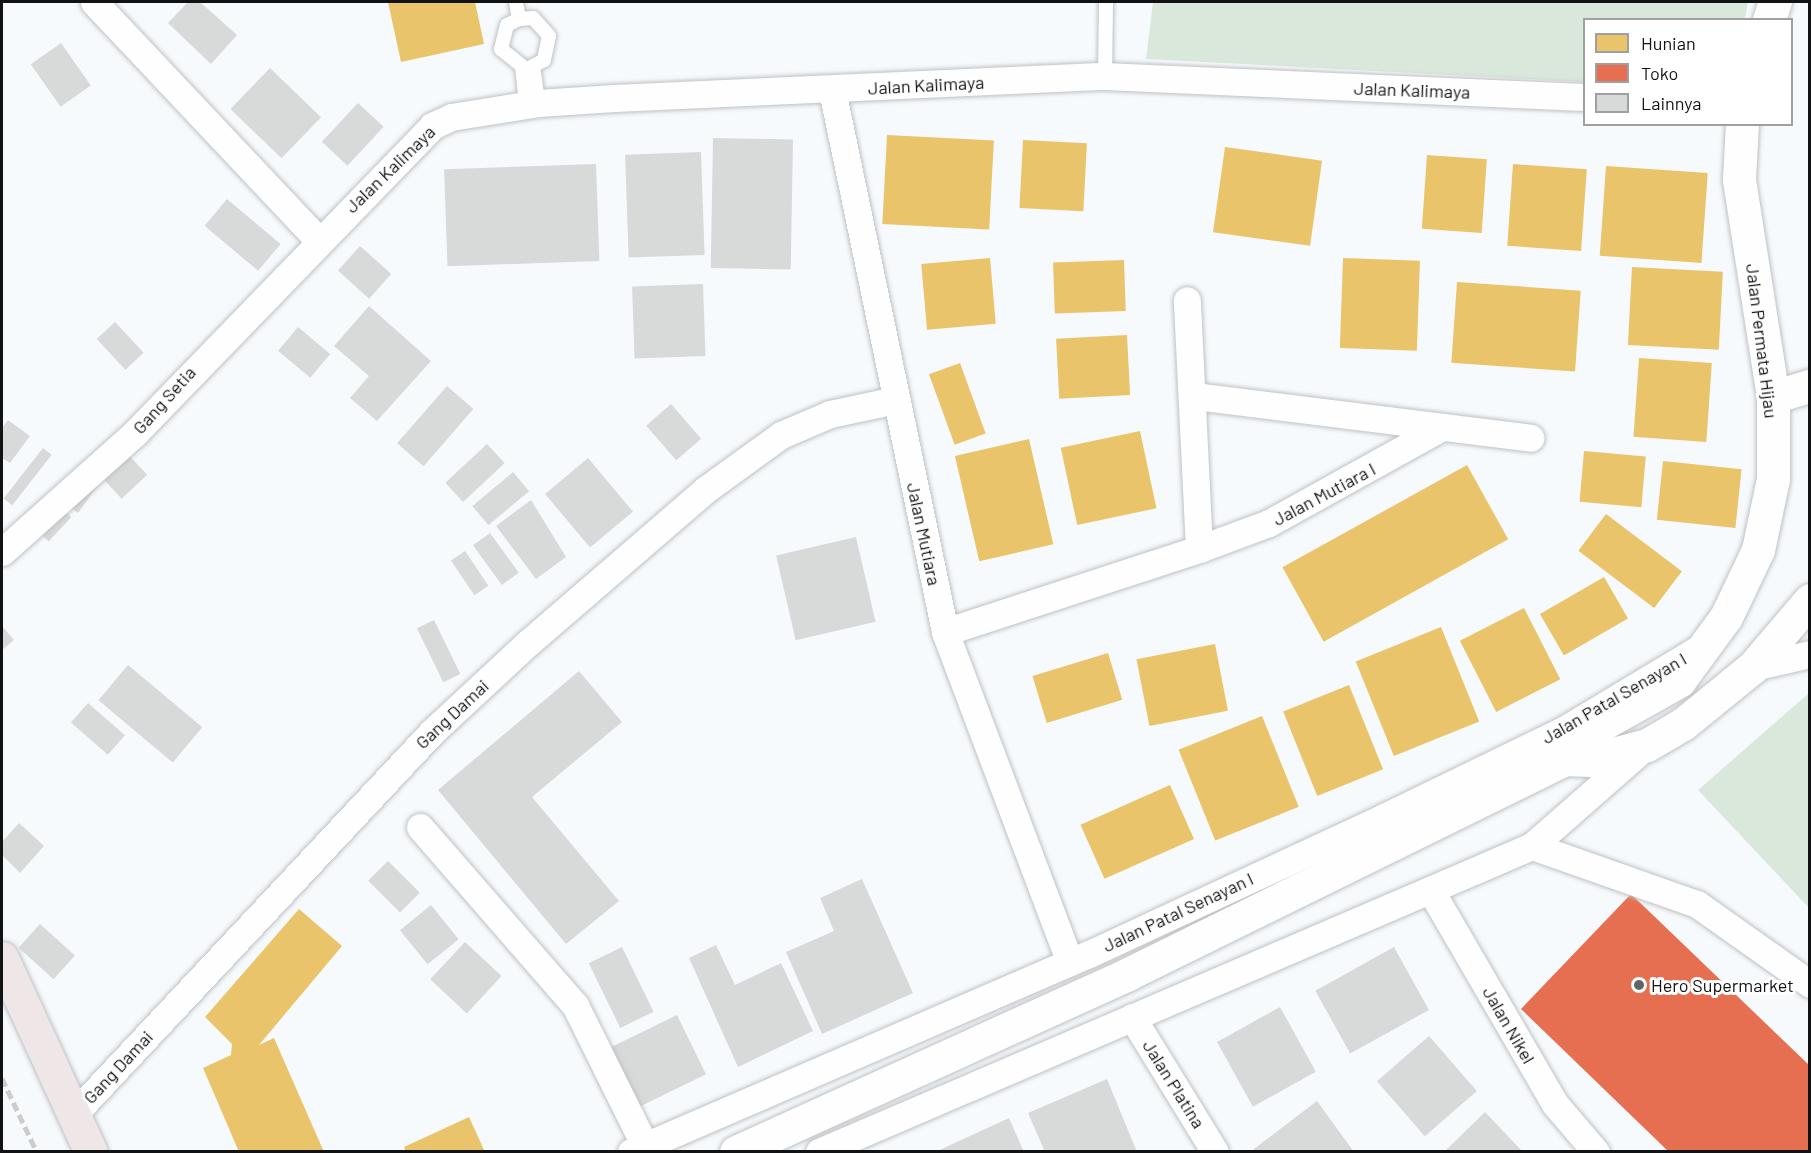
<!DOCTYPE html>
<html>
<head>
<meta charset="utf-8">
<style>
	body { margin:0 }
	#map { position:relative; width:1811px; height:1153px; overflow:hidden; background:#f7fafd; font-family:Barlow,sans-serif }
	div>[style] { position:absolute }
	.green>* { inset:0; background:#dae8db }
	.homes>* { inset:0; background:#e9c46a; transform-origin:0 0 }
	.shops>* { inset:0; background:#e76f51 }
	.building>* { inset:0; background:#d8d9d9; transform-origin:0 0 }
	.roads { filter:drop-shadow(0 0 2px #bfc1c3) drop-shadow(0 0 2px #bfc1c3) }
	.lane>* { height:14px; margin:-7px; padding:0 7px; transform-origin:7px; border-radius:7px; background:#fefeff }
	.street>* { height:27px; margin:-13.5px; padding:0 13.5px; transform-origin:13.5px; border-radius:13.5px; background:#fefeff }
	.secondary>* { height:33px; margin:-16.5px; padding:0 16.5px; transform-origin:16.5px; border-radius:16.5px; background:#fefeff }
	.highway>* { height:33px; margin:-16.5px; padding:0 16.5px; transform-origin:16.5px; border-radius:16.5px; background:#eee6e7 }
	.rail>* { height:4.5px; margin-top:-2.25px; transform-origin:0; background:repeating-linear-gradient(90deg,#cccccd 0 9px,transparent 0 13.5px) }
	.dots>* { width:16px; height:16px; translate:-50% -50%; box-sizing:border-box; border:3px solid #fff; border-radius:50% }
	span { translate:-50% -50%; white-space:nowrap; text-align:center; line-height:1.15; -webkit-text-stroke:6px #fff; paint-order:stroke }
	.street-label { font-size:18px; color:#111214 }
	.poi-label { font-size:18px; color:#111214 }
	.left { translate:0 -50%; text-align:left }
	.frame { position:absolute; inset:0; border:3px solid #111214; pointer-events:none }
	.legend { position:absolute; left:1583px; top:18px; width:210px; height:108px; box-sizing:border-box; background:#fff; border:2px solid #a0a0a1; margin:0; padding:8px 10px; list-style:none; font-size:18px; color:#111214 }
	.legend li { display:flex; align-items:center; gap:12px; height:30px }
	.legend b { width:30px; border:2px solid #a0a0a1 }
</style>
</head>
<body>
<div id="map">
	<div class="green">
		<i style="clip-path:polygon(1153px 2px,1748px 2px,1745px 19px,1584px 20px,1584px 82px,1146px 59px)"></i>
		<i style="clip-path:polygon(1809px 693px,1809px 908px,1698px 790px)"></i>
	</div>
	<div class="homes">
		<i style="clip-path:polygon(388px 2px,475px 2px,484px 44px,401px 62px)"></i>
		<i style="left:887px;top:135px;width:107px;height:89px;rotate:3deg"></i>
		<i style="left:1023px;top:140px;width:64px;height:68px;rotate:3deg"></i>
		<i style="left:1225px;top:147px;width:98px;height:86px;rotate:8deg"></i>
		<i style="left:1427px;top:155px;width:60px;height:74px;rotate:4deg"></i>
		<i style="left:1513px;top:164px;width:74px;height:82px;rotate:4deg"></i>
		<i style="left:1606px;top:166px;width:102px;height:90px;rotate:4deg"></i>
		<i style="left:990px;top:258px;width:66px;height:69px;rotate:85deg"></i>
		<i style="left:1343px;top:258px;width:77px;height:90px;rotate:2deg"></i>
		<i style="left:1124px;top:260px;width:51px;height:71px;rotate:88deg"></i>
		<i style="left:1632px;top:267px;width:91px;height:78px;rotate:3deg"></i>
		<i style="left:1457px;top:282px;width:124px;height:81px;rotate:4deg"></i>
		<i style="left:1127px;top:335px;width:60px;height:71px;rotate:87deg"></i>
		<i style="left:1639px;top:358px;width:73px;height:79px;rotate:4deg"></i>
		<i style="left:960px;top:363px;width:75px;height:33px;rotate:70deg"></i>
		<i style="left:1140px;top:431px;width:79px;height:81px;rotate:78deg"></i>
		<i style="left:1029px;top:439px;width:108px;height:76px;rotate:77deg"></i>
		<i style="left:1584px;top:451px;width:62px;height:51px;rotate:5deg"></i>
		<i style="left:1663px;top:461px;width:79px;height:59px;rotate:6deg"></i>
		<i style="left:1467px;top:465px;width:85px;height:211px;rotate:61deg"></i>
		<i style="left:1606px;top:514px;width:95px;height:46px;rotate:37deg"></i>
		<i style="left:1604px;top:577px;width:48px;height:74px;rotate:60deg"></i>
		<i style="left:1524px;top:608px;width:80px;height:72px;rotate:63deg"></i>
		<i style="left:1441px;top:627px;width:102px;height:92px;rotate:68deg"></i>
		<i style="left:1215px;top:644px;width:68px;height:80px;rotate:79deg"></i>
		<i style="left:1108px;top:653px;width:49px;height:79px;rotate:73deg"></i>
		<i style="left:1349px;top:685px;width:91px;height:71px;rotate:68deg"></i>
		<i style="left:1262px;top:716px;width:98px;height:90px;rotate:68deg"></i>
		<i style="left:1170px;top:785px;width:59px;height:98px;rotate:66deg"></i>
		<i style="clip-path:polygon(299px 909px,342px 946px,259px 1045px,274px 1038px,324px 1152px,239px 1152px,203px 1068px,231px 1055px,232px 1044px,205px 1017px)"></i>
		<i style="clip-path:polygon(469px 1117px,485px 1152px,406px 1152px,404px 1147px)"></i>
	</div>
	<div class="shops">
		<i style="clip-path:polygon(1631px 894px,1810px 1066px,1810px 1152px,1669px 1152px,1521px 1009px)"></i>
	</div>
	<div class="building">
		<i style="clip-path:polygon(188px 2px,200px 2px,237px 35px,211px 64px,168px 23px)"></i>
		<i style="left:61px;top:43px;width:52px;height:37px;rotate:55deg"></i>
		<i style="left:270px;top:68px;width:71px;height:57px;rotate:44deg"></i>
		<i style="left:358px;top:103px;width:35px;height:53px;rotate:43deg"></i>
		<i style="left:713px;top:138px;width:80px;height:130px;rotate:1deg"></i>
		<i style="left:701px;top:152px;width:103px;height:76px;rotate:88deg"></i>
		<i style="left:596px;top:164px;width:97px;height:152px;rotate:88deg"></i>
		<i style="left:227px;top:199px;width:70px;height:35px;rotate:40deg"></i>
		<i style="left:360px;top:246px;width:42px;height:33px;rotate:42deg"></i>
		<i style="left:703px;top:284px;width:72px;height:71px;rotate:88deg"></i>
		<i style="clip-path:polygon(369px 306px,431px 361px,377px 421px,350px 398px,369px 376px,334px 346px)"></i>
		<i style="left:115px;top:322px;width:42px;height:25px;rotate:47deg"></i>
		<i style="left:298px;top:327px;width:42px;height:31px;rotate:40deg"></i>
		<i style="left:447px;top:386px;width:35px;height:76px;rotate:41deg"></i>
		<i style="left:671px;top:404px;width:46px;height:33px;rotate:49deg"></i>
		<i style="clip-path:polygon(8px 420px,30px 436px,10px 463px,2px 458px,2px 428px)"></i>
		<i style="left:487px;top:444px;width:26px;height:57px;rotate:47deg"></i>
		<i style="left:43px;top:448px;width:11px;height:64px;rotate:38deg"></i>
		<i style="left:124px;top:450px;width:34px;height:35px;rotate:47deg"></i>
		<i style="left:588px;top:458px;width:70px;height:56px;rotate:50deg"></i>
		<i style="left:513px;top:472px;width:25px;height:53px;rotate:50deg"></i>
		<i style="left:86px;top:478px;width:14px;height:33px;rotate:36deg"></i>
		<i style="clip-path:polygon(531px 500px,566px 557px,536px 579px,496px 526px)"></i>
		<i style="left:58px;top:505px;width:18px;height:33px;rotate:43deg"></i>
		<i style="left:490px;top:533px;width:49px;height:21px;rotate:54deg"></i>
		<i style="left:856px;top:537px;width:87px;height:82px;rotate:77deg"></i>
		<i style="left:465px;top:551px;width:42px;height:17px;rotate:56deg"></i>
		<i style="left:434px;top:620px;width:60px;height:19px;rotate:64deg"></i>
		<i style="clip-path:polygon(2px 626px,14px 640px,2px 650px)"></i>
		<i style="left:128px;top:665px;width:97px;height:46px;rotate:40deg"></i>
		<i style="clip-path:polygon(579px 671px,622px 722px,532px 797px,619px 901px,566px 944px,438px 790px)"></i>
		<i style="left:88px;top:703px;width:49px;height:26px;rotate:41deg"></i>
		<i style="clip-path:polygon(19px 823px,44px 846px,20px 873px,2px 855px,2px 842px)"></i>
		<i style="left:388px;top:861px;width:45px;height:28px;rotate:45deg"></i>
		<i style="clip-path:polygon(862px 879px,913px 993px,822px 1034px,786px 952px,834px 931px,820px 898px)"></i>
		<i style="left:431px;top:905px;width:44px;height:40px;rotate:51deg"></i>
		<i style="left:40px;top:924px;width:47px;height:32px;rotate:42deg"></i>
		<i style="left:465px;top:942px;width:50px;height:51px;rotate:43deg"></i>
		<i style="clip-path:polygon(716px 945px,735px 985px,781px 963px,813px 1031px,738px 1067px,689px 958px)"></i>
		<i style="left:622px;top:947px;width:72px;height:37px;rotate:64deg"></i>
		<i style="left:1394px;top:947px;width:72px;height:90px;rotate:61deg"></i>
		<i style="left:1280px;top:1007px;width:74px;height:72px;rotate:61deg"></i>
		<i style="left:677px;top:1015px;width:66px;height:78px;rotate:64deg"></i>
		<i style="left:1429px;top:1036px;width:73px;height:69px;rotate:49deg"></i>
		<i style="clip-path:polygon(1107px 1079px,1137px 1152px,1045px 1152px,1028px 1113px)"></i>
		<i style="clip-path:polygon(1317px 1101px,1354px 1152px,1250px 1152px)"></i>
		<i style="clip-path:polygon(1485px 1112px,1523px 1152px,1444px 1152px)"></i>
		<i style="clip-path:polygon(1009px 1118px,1024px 1152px,935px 1152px)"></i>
	</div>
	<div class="roads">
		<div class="lane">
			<i style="left:516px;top:2px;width:17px;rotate:80deg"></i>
			<i style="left:519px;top:19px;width:13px;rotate:153deg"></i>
			<i style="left:507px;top:25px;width:25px;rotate:104deg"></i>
			<i style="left:501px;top:49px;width:27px;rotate:39deg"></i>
			<i style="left:522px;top:66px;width:39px;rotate:84deg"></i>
			<i style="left:519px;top:19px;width:14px;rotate:-4deg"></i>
			<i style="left:533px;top:18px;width:24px;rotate:48deg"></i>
			<i style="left:549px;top:36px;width:25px;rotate:102deg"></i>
			<i style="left:544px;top:60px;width:13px;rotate:151deg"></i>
			<i style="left:533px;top:66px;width:37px;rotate:82deg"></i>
			<i style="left:1105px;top:76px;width:74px;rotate:-89.2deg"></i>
		</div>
		<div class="street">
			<i style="left:94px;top:2px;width:327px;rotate:46.7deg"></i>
			<i style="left:832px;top:90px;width:554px;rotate:78.22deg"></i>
			<i style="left:945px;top:632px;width:353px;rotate:69.3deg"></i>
			<i style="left:1195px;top:396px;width:338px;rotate:7.1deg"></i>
			<i style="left:1199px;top:549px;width:75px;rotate:-20.4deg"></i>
			<i style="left:1269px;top:523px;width:198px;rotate:-29deg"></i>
			<i style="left:2px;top:552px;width:178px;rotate:-41.8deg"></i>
			<i style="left:135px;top:433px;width:427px;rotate:-45.9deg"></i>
			<i style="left:432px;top:126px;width:21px;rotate:-25deg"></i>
			<i style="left:451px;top:117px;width:88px;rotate:-9.1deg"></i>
			<i style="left:538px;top:103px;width:76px;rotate:-3.8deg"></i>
			<i style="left:614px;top:98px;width:491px;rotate:-2.6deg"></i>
			<i style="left:1105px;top:76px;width:479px;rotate:2.5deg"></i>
			<i style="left:945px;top:632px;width:267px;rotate:-18.1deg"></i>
			<i style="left:1199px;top:549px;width:249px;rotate:-92.8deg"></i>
			<i style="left:1753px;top:667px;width:58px;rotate:-12.8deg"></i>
			<i style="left:420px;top:827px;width:236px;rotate:49deg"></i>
			<i style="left:575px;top:1005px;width:157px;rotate:63.6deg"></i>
			<i style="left:1532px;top:846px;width:175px;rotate:19.4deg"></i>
			<i style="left:1697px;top:904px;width:138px;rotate:35.3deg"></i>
			<i style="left:1431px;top:891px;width:246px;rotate:59.8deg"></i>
			<i style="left:1555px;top:1104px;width:63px;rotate:49.5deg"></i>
			<i style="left:1132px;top:1017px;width:158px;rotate:58.4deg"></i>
			<i style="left:72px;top:1116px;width:525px;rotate:-46.85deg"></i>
			<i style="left:431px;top:733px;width:132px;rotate:-42.9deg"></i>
			<i style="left:528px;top:643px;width:234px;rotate:-40.8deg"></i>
			<i style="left:705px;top:490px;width:94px;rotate:-35.9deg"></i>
			<i style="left:781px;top:435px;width:53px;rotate:-23.2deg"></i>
			<i style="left:830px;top:414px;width:67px;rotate:-12deg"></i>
			<i style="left:631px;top:1152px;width:499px;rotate:-23.4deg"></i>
			<i style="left:1089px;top:954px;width:325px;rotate:-24.9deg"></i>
			<i style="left:1384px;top:817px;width:201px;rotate:-25.9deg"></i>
			<i style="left:1565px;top:729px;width:161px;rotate:-31deg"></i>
			<i style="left:819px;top:1152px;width:776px;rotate:-23.23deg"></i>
			<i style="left:1532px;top:846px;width:153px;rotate:-41.3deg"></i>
		</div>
		<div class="secondary">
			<i style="left:1769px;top:20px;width:19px;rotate:-72deg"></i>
			<i style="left:1773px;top:397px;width:39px;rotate:-17deg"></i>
			<i style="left:1564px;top:759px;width:27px;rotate:-56deg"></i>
			<i style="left:1579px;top:737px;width:115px;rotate:-29.2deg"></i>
			<i style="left:1679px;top:681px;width:79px;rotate:-53.7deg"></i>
			<i style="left:1726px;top:617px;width:74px;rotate:-64.5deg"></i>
			<i style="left:1758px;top:550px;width:73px;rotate:-78.1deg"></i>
			<i style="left:1773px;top:479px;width:82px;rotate:-90deg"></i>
			<i style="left:1773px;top:397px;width:221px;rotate:-98.9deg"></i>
			<i style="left:1739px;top:179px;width:55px;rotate:-86.9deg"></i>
			<i style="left:736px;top:1152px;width:431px;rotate:-24.4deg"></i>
			<i style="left:1128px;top:974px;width:486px;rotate:-26.2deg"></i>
			<i style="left:1564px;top:759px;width:27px;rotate:2deg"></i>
			<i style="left:1591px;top:760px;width:58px;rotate:-15deg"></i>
			<i style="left:1647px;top:745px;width:42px;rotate:-30.3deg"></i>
			<i style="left:1683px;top:724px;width:90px;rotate:-39.2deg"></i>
			<i style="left:1753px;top:667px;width:88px;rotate:-49.6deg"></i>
		</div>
		<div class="highway">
			<i style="left:2px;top:958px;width:213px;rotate:65.4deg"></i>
		</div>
	</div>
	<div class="rail">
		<i style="left:2px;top:1078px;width:82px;rotate:64.7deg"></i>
		<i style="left:2px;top:1149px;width:3px;rotate:72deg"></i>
	</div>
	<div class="dots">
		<i style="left:1639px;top:985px;background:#626366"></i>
	</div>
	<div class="street-label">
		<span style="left:926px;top:85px;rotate:-3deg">Jalan Kalimaya</span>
		<span style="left:1412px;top:90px;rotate:2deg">Jalan Kalimaya</span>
		<span style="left:390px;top:169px;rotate:-44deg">Jalan Kalimaya</span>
		<span style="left:1762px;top:341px;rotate:83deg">Jalan Permata Hijau</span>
		<span style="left:164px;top:400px;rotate:-48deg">Gang Setia</span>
		<span style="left:1324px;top:494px;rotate:-28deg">Jalan Mutiara I</span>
		<span style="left:924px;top:534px;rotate:78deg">Jalan Mutiara</span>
		<span style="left:1614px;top:698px;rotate:-30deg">Jalan Patal Senayan I</span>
		<span style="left:452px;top:714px;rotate:-43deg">Gang Damai</span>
		<span style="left:1178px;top:912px;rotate:-25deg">Jalan Patal Senayan I</span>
		<span style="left:1509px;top:1025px;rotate:60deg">Jalan Nikel</span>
		<span style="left:118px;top:1067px;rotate:-47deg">Gang Damai</span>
		<span style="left:1174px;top:1084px;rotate:58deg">Jalan Platina</span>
	</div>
	<div class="poi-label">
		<span class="left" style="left:1651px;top:985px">Hero Supermarket</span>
	</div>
	<div class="frame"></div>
	<ul class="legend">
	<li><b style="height:16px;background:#e9c46a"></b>Hunian</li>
	<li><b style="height:16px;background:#e76f51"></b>Toko</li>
	<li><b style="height:16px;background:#d8d9d9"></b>Lainnya</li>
	</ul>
</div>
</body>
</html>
